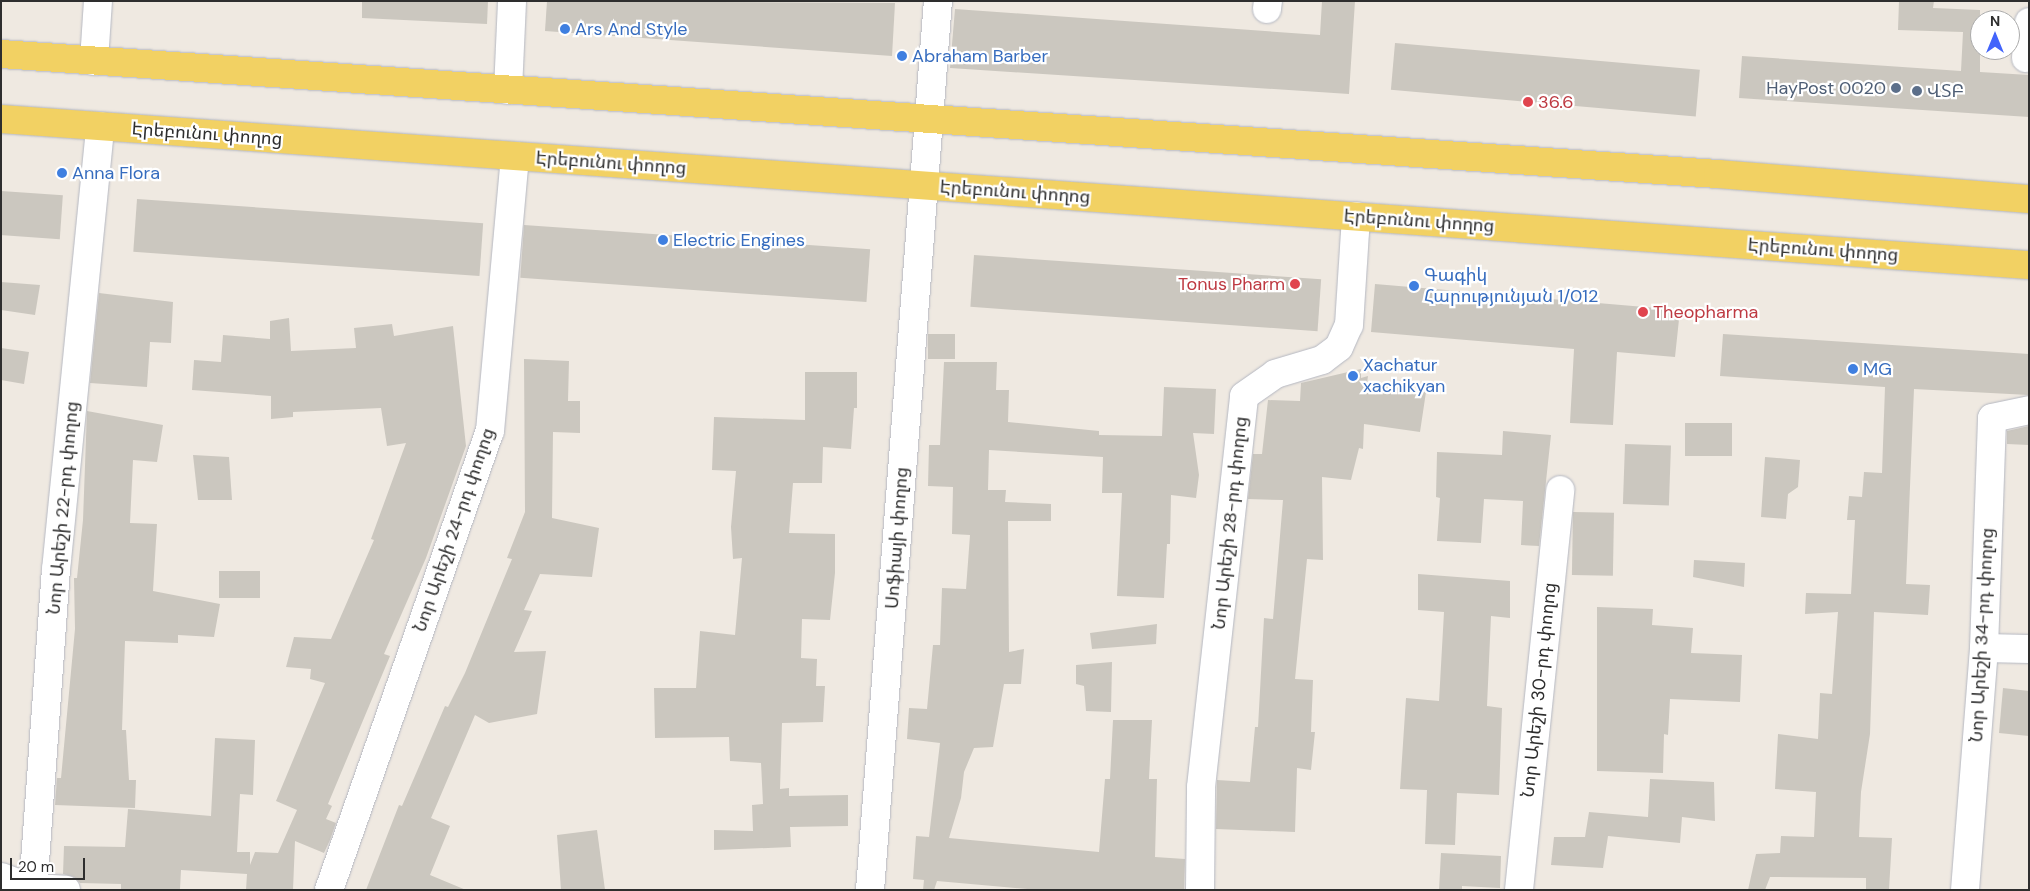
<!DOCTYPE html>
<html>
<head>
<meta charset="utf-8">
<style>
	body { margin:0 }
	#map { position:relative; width:2030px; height:891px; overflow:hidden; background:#efe9e1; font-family:"DM Sans","Noto Sans Armenian",sans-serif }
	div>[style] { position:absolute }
	.building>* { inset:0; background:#cbc7bf; transform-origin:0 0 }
	.roads { filter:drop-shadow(0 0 1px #b4b7c1) drop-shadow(0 0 1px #b4b7c1) }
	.minor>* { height:28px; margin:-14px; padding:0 14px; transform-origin:14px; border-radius:14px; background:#fff }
	.major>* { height:28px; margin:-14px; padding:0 14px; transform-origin:14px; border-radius:14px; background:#f2d163 }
	.dots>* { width:14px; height:14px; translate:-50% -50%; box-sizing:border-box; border:2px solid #fff; border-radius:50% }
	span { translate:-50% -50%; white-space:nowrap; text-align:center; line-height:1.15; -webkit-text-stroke:4.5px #fff; paint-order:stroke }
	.shop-label { font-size:18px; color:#366cbe }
	.left { translate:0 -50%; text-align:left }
	.service-label { font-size:18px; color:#4e5e75 }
	.right { translate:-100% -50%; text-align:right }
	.health-label { font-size:18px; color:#be3a42 }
	.street-label { font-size:18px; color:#2e2e2e }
	.frame { position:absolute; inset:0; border:2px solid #2e2e2e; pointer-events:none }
	.north { position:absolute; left:1970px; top:10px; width:50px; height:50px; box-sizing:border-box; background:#fff; border:1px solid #ababab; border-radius:50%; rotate:0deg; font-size:14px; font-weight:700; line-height:20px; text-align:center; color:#2e2e2e }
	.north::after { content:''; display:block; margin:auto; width:18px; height:22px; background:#4264fb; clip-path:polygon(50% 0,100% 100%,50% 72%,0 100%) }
	.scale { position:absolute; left:10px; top:858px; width:75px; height:22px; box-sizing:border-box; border:2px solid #2e2e2e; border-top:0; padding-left:6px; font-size:15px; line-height:18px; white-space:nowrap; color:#2e2e2e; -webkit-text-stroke:4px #fff; paint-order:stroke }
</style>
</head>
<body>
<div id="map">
	<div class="building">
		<i style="clip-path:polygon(362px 1px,488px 1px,487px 24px,362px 18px)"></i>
		<i style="clip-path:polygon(547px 1px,895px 3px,892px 56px,545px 31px)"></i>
		<i style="clip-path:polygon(1322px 1px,1355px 1px,1349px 94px,950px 68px,955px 9px,1320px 35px)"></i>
		<i style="clip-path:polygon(1899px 1px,1934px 1px,1933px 8px,1980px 10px,1980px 72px,2029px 75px,2029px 117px,1739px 98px,1742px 56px,1961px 71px,1963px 32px,1898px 30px)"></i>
		<i style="left:1395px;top:43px;width:306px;height:47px;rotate:5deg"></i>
		<i style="left:1px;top:191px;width:62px;height:44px;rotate:4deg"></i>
		<i style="left:137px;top:199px;width:347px;height:53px;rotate:4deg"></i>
		<i style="left:524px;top:225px;width:347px;height:53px;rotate:4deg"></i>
		<i style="left:974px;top:255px;width:348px;height:52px;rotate:4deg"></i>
		<i style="clip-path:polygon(1px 282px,40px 285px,35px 315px,1px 310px)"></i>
		<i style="clip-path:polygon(1375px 284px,1680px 310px,1675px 357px,1617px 352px,1613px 425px,1570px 423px,1574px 349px,1371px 332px)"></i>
		<i style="clip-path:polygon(99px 293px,173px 302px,171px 343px,150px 342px,147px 387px,90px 383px)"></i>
		<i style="clip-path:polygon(289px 318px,291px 351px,356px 348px,354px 328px,392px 324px,394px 336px,453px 326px,466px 446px,426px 558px,384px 654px,390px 656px,328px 804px,332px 806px,326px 819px,336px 823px,330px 840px,324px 853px,295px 841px,293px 890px,246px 890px,247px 874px,181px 870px,180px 889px,131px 890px,121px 889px,121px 884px,80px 883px,74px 877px,63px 874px,64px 846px,125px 847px,128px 809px,211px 816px,215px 738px,255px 740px,253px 795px,240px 794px,237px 852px,250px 852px,250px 865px,255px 852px,278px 853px,297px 810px,276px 801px,325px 683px,310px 679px,311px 669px,286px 667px,294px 637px,331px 639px,374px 540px,371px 539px,406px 443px,387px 446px,381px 408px,293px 412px,293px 417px,271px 419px,271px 396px,192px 390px,194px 360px,221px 362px,223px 335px,270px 339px,270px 321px)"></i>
		<i style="left:928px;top:334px;width:27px;height:25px"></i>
		<i style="clip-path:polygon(1723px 334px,2029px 354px,2029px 395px,1914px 389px,1906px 584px,1930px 585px,1928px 615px,1874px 612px,1870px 734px,1861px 792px,1859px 837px,1892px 838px,1889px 890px,1866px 890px,1866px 878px,1770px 877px,1765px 890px,1748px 890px,1756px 854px,1780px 853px,1781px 836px,1814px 837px,1816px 792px,1775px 789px,1778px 734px,1818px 739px,1820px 693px,1832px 694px,1838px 612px,1805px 614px,1806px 593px,1851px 594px,1855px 520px,1847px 520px,1849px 496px,1862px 497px,1864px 472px,1882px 473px,1885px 387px,1720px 376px)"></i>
		<i style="clip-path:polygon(1px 348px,29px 352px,24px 384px,1px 380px)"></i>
		<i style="clip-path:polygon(524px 359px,569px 361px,568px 401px,580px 401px,580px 433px,553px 432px,552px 518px,599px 528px,592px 577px,540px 574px,524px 610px,532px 611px,514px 652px,546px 651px,537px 714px,489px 723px,475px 715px,431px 818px,450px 826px,430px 875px,466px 890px,366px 890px,399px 805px,402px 806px,445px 706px,448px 707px,465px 673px,512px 559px,507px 558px,525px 512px)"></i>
		<i style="clip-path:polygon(944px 362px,997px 362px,996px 390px,1009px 390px,1008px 422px,1099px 431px,1099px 435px,1162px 436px,1164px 387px,1216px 389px,1214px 434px,1193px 433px,1199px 475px,1196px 498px,1171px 495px,1170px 544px,1167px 544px,1164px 598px,1117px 596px,1122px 493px,1102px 493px,1103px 457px,989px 450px,988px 490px,1006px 490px,1005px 502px,1051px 504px,1051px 521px,1008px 521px,1009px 652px,1024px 649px,1021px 684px,1004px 684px,993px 747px,974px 748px,964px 772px,961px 798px,949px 838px,1099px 852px,1105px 779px,1110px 779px,1113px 720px,1152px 720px,1149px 779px,1157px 779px,1155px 857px,1185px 859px,1184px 890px,1039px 890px,937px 881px,934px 890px,923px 890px,924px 880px,913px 879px,916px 836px,929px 837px,940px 743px,907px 739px,909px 708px,927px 709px,933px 645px,940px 645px,942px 588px,966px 589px,970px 535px,952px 534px,953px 487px,928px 486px,929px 445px,940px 445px)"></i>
		<i style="clip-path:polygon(1361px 369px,1361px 378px,1368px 376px,1367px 383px,1426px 392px,1420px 432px,1364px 424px,1363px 449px,1359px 448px,1351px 480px,1322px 477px,1323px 560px,1307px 559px,1295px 679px,1313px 680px,1311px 732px,1315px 732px,1311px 770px,1297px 768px,1295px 832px,1216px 829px,1217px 780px,1250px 782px,1255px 727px,1258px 727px,1264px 618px,1273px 619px,1283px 500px,1248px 499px,1253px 454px,1262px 454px,1268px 400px,1300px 401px,1301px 383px)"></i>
		<i style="clip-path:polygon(805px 372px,857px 372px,857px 408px,854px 408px,851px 449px,823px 447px,822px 483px,793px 483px,789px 533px,835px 534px,835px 573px,830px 620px,802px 619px,801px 658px,817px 659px,816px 686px,825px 686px,823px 722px,782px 723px,780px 789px,789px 788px,789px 796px,848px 795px,848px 826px,790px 827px,791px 847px,714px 850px,714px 830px,753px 831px,752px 805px,763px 804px,761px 763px,730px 761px,729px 737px,655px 738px,654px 688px,696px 688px,700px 631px,735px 635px,742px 558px,733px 559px,731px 527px,736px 471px,712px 470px,714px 417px,805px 420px)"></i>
		<i style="clip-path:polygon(87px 411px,163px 425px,157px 462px,133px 460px,130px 523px,157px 524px,153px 591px,220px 604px,214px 637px,178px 635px,178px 643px,125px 641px,122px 730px,126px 730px,129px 780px,136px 780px,135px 808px,55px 805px,57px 778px,61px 778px,75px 629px,74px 578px,77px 578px,83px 520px)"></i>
		<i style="left:1685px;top:423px;width:47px;height:33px"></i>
		<i style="clip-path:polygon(2029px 426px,2029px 445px,2007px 444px,2007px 431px)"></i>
		<i style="clip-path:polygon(1503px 431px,1551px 435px,1539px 546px,1521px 545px,1523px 501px,1484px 499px,1481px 543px,1437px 541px,1440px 498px,1436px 497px,1437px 452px,1502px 455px)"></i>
		<i style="left:1625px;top:444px;width:46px;height:60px;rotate:2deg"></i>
		<i style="clip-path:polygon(193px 455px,229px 457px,232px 500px,198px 500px)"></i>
		<i style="clip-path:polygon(1765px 457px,1800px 460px,1798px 487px,1788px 494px,1786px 519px,1761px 517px)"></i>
		<i style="left:1573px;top:512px;width:41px;height:63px;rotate:1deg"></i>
		<i style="clip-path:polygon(1694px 560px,1745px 563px,1744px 587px,1693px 577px)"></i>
		<i style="left:219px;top:571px;width:41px;height:27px"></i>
		<i style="clip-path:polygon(1418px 574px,1510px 581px,1510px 618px,1491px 616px,1487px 706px,1502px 708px,1499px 795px,1457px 793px,1455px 845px,1425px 844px,1427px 790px,1400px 789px,1406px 698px,1439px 701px,1444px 612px,1418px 610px)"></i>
		<i style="clip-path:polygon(1597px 607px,1653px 609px,1652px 625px,1693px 628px,1691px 653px,1742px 655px,1740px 702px,1670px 699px,1668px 735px,1664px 734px,1663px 773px,1597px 771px)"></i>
		<i style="clip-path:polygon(1157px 624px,1156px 644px,1092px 649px,1090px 633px)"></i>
		<i style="clip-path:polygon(1112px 662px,1111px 712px,1086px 711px,1084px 686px,1076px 684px,1076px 665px)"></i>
		<i style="clip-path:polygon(2003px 688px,2029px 691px,2029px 736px,1999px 733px)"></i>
		<i style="clip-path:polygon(1650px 779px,1714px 782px,1715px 821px,1682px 817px,1680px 843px,1608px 836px,1603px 868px,1551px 865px,1554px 837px,1585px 837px,1589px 812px,1648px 817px)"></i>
		<i style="clip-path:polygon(597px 830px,605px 890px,561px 890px,557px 835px)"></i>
		<i style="clip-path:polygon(1441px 853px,1501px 856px,1500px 888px,1462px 886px,1462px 890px,1439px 890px)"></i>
	</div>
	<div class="roads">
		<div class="minor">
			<i style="left:1267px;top:9px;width:8px;rotate:-83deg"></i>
			<i style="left:2026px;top:58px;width:36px;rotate:-85deg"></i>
			<i style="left:94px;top:61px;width:60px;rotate:-86.2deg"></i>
			<i style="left:508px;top:90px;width:89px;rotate:-87.4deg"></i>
			<i style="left:1984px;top:648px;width:45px;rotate:1.3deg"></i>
			<i style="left:1px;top:877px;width:33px;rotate:20deg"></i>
			<i style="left:32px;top:888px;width:34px;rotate:3deg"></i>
			<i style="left:33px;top:890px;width:321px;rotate:-85.9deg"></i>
			<i style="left:56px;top:570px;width:446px;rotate:-84.3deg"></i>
			<i style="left:329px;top:890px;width:486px;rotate:-70.7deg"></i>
			<i style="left:490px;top:431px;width:276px;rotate:-84.8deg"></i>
			<i style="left:870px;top:890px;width:892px;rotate:-85.63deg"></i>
			<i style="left:1200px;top:890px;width:103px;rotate:-89.4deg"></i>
			<i style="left:1201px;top:787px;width:393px;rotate:-83.7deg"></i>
			<i style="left:1244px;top:396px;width:38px;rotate:-35deg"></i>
			<i style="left:1275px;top:374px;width:49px;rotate:-16.6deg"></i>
			<i style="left:1322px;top:360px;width:21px;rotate:-37deg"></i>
			<i style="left:1339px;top:347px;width:24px;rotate:-66deg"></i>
			<i style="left:1349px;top:325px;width:109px;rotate:-86.3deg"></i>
			<i style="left:1519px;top:890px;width:402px;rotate:-84.1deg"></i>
			<i style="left:1965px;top:890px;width:243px;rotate:-85.5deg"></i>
			<i style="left:1984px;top:648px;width:230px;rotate:-88deg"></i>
			<i style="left:1992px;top:418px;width:38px;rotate:-12deg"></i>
		</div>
		<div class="major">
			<i style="left:1px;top:54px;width:1721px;rotate:4deg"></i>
			<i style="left:1718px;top:174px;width:312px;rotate:4.6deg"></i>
			<i style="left:1px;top:119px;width:2033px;rotate:4.12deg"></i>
		</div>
	</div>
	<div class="dots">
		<i style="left:565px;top:29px;background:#3f7fe0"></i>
		<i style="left:902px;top:56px;background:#3f7fe0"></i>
		<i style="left:1896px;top:88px;background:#5c6f8a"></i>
		<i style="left:1917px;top:91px;background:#5c6f8a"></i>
		<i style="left:1528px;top:102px;background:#e0444e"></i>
		<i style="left:62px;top:173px;background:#3f7fe0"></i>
		<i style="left:663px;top:240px;background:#3f7fe0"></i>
		<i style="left:1295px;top:284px;background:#e0444e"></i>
		<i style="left:1414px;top:286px;background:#3f7fe0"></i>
		<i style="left:1643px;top:312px;background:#e0444e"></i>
		<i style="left:1853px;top:369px;background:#3f7fe0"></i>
		<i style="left:1353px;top:376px;background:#3f7fe0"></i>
	</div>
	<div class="shop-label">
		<span class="left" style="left:575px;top:29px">Ars And Style</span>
		<span class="left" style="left:912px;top:56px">Abraham Barber</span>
		<span class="left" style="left:72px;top:173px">Anna Flora</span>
		<span class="left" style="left:673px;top:240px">Electric Engines</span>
		<span class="left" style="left:1424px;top:286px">Գագիկ<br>Հարությունյան 1/012</span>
		<span class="left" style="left:1363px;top:376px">Xachatur<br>xachikyan</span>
		<span class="left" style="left:1863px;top:369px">MG</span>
	</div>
	<div class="service-label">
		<span class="right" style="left:1886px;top:88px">HayPost 0020</span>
		<span class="left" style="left:1927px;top:91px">ՎՏԲ</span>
	</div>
	<div class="health-label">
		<span class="left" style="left:1538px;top:102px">36.6</span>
		<span class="right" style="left:1285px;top:284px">Tonus Pharm</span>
		<span class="left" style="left:1653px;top:312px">Theopharma</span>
	</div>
	<div class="street-label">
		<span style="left:207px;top:134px;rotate:4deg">Էրեբունու փողոց</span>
		<span style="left:611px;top:163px;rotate:4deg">Էրեբունու փողոց</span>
		<span style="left:1015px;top:192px;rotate:4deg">Էրեբունու փողոց</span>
		<span style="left:1419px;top:221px;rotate:4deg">Էրեբունու փողոց</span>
		<span style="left:1823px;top:250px;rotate:4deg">Էրեբունու փողոց</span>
		<span style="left:63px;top:508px;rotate:-85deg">Նոր Արեշի 22-րդ փողոց</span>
		<span style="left:1230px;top:523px;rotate:-84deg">Նոր Արեշի 28-րդ փողոց</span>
		<span style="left:454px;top:530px;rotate:-71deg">Նոր Արեշի 24-րդ փողոց</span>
		<span style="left:897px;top:538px;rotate:-86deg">Սոֆիայի փողոց</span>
		<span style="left:1982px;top:635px;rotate:-87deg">Նոր Արեշի 34-րդ փողոց</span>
		<span style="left:1539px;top:690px;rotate:-84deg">Նոր Արեշի 30-րդ փողոց</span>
	</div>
	<div class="frame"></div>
	<div class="north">N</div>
	<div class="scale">20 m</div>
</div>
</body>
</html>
